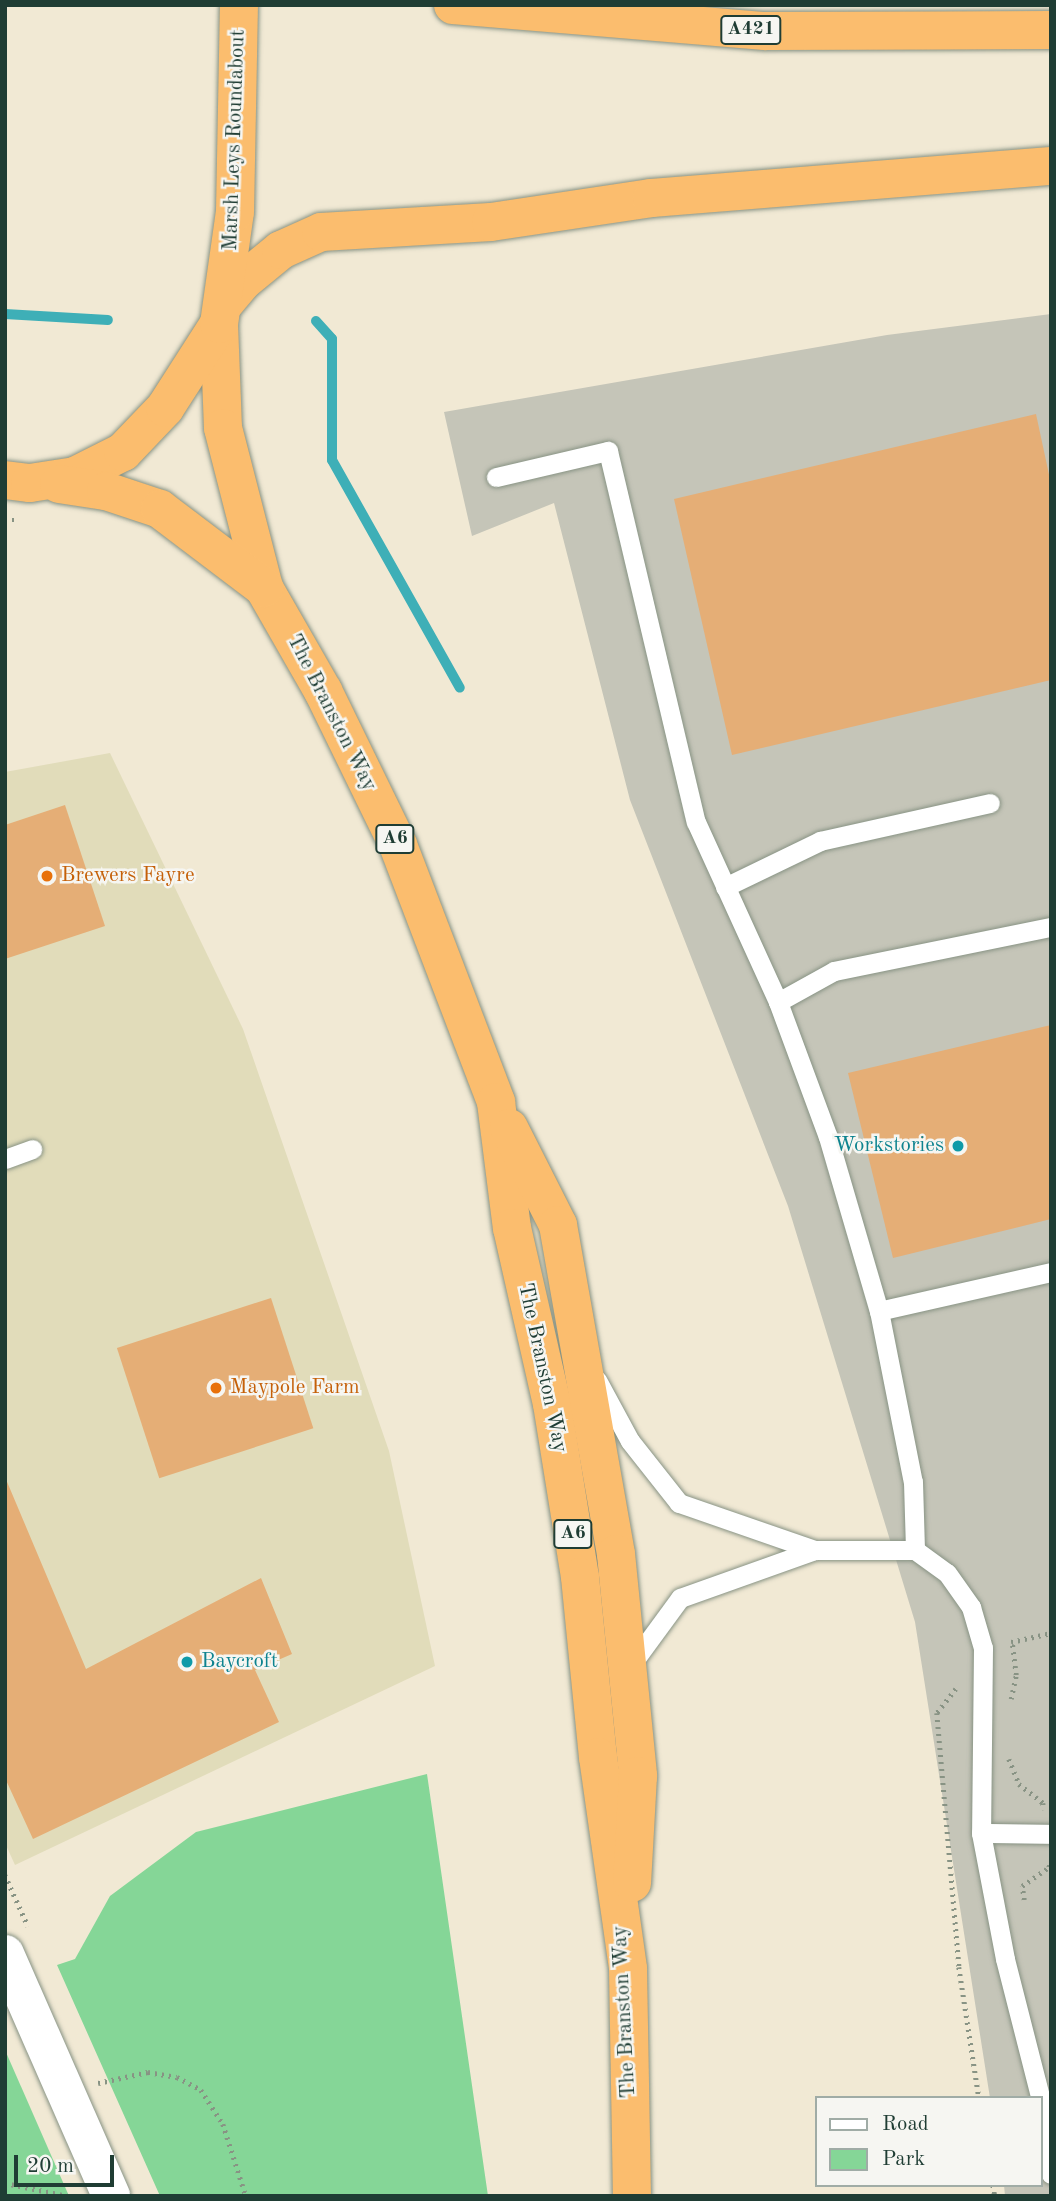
<!DOCTYPE html>
<html>
<head>
<meta charset="utf-8">
<style>
	body { margin:0 }
	#map { position:relative; width:1056px; height:2201px; overflow:hidden; background:#f1e9d4; font-family:"Old Standard TT",serif }
	div>[style] { position:absolute }
	.built>* { inset:0; background:#e1dcba }
	.industrial>* { inset:0; background:#c5c5b8 }
	.green>* { inset:0; background:#85d697 }
	.stream>* { height:10px; margin:-5px; padding:0 5px; transform-origin:5px; border-radius:5px; background:#3eafb7 }
	.building>* { inset:0; background:#e5ae76; transform-origin:0 0 }
	.path>* { height:4.5px; margin-top:-2.25px; transform-origin:0; background:repeating-linear-gradient(90deg,#889384 0 2px,transparent 0 7px) }
	.roads { filter:drop-shadow(0 0 2px #889384) drop-shadow(0 0 2px #889384) }
	.lane>* { height:19px; margin:-9.5px; padding:0 9.5px; transform-origin:9.5px; border-radius:9.5px; background:#fff }
	.street>* { height:38px; margin:-19px; padding:0 19px; transform-origin:19px; border-radius:19px; background:#fff }
	.highway>* { height:38px; margin:-19px; padding:0 19px; transform-origin:19px; border-radius:19px; background:#fbbd6e }
	.dots>* { width:19px; height:19px; translate:-50% -50%; box-sizing:border-box; border:4px solid #f6f6f2; border-radius:50% }
	span { translate:-50% -50%; white-space:nowrap; text-align:center; line-height:1.15; -webkit-text-stroke:5px #f6f6f2; paint-order:stroke }
	.shield-label span { padding:2px 5px; background:#f6f6f2; border:2px solid; border-radius:5px; -webkit-text-stroke-width:0 }
	.shield-label { font-size:19px; color:#1f3d34; font-weight:700 }
	.street-label { font-size:21px; color:#1f3d34 }
	.food-label { font-size:21px; color:#c56008 }
	.left { translate:0 -50%; text-align:left }
	.culture-label { font-size:21px; color:#0d838f }
	.right { translate:-100% -50%; text-align:right }
	.frame { position:absolute; inset:0; border:7px solid #1f3d34; pointer-events:none }
	.legend { position:absolute; left:815px; top:2096px; width:228px; height:91px; box-sizing:border-box; background:#f6f6f2; border:2px solid #a0aca6; margin:0; padding:9px 12px; list-style:none; font-size:21px; color:#1f3d34 }
	.legend li { display:flex; align-items:center; gap:14px; height:35px }
	.legend b { width:35px; border:2px solid #a0aca6 }
	.scale { position:absolute; left:14px; top:2155px; width:100px; height:32px; box-sizing:border-box; border:4px solid #1f3d34; border-top:0; padding-left:9px; font-size:21px; line-height:24px; white-space:nowrap; color:#1f3d34; -webkit-text-stroke:5px #f6f6f2; paint-order:stroke }
</style>
</head>
<body>
<div id="map">
	<div class="built">
		<i style="clip-path:polygon(110px 753px,243px 1029px,389px 1451px,435px 1666px,15px 1865px,5px 1843px,5px 772px)"></i>
	</div>
	<div class="industrial">
		<i style="clip-path:polygon(1051px 314px,1051px 2196px,1005px 2196px,1004px 2185px,1040px 2185px,1040px 2098px,990px 2098px,915px 1622px,788px 1206px,630px 800px,554px 503px,472px 536px,444px 412px,887px 335px)"></i>
	</div>
	<div class="green">
		<i style="clip-path:polygon(427px 1774px,488px 2196px,160px 2196px,57px 1965px,75px 1959px,110px 1896px,196px 1832px)"></i>
		<i style="clip-path:polygon(5px 2050px,69px 2196px,5px 2196px)"></i>
	</div>
	<div class="stream">
		<i style="left:5px;top:314px;width:103px;rotate:3.3deg"></i>
		<i style="left:316px;top:321px;width:24px;rotate:48deg"></i>
		<i style="left:332px;top:339px;width:121px;rotate:90deg"></i>
		<i style="left:332px;top:460px;width:261px;rotate:60.7deg"></i>
	</div>
	<div class="building">
		<i style="clip-path:polygon(1036px 414px,1051px 484px,1051px 680px,732px 755px,674px 499px)"></i>
		<i style="clip-path:polygon(65px 805px,105px 926px,5px 959px,5px 825px)"></i>
		<i style="clip-path:polygon(1051px 1025px,1051px 1219px,893px 1258px,848px 1073px)"></i>
		<i style="left:271px;top:1298px;width:137px;height:162px;rotate:72deg"></i>
		<i style="clip-path:polygon(5px 1477px,86px 1669px,261px 1578px,292px 1654px,255px 1670px,279px 1722px,33px 1839px,5px 1778px)"></i>
	</div>
	<div class="path">
		<i style="left:5px;top:520px;width:11px"></i>
		<i style="left:1011px;top:1642px;width:41px;rotate:-12.7deg"></i>
		<i style="left:956px;top:1689px;width:31px;rotate:128deg"></i>
		<i style="left:937px;top:1713px;width:255px;rotate:85deg"></i>
		<i style="left:959px;top:1967px;width:133px;rotate:81.3deg"></i>
		<i style="left:1011px;top:1699px;width:25px;rotate:-78deg"></i>
		<i style="left:1016px;top:1675px;width:33px;rotate:-97deg"></i>
		<i style="left:1009px;top:1759px;width:27px;rotate:68deg"></i>
		<i style="left:1019px;top:1784px;width:31px;rotate:38deg"></i>
		<i style="left:1043px;top:1803px;width:7px;rotate:82deg"></i>
		<i style="left:5px;top:1875px;width:56px;rotate:65.7deg"></i>
		<i style="left:1024px;top:1900px;width:14px;rotate:-98deg"></i>
		<i style="left:1022px;top:1886px;width:33px;rotate:-35deg"></i>
		<i style="left:1049px;top:1867px;width:6px;rotate:-99deg"></i>
		<i style="left:98px;top:2083px;width:51px;rotate:-12.4deg"></i>
		<i style="left:148px;top:2072px;width:29px;rotate:10deg"></i>
		<i style="left:177px;top:2077px;width:27px;rotate:28deg"></i>
		<i style="left:201px;top:2090px;width:40px;rotate:57.1deg"></i>
		<i style="left:223px;top:2124px;width:76px;rotate:72.3deg"></i>
		<i style="left:5px;top:2183px;width:64px;rotate:11.7deg"></i>
		<i style="left:993px;top:2185px;width:11px;rotate:80deg"></i>
	</div>
	<div class="roads">
		<div class="lane">
			<i style="left:496px;top:477px;width:115px;rotate:-13.1deg"></i>
			<i style="left:608px;top:451px;width:381px;rotate:76.7deg"></i>
			<i style="left:696px;top:822px;width:198px;rotate:65.5deg"></i>
			<i style="left:778px;top:1002px;width:144px;rotate:69.7deg"></i>
			<i style="left:828px;top:1137px;width:181px;rotate:73.7deg"></i>
			<i style="left:879px;top:1311px;width:174px;rotate:78.8deg"></i>
			<i style="left:913px;top:1482px;width:68px;rotate:88.3deg"></i>
			<i style="left:725px;top:887px;width:106px;rotate:-25.8deg"></i>
			<i style="left:820px;top:841px;width:174px;rotate:-12.6deg"></i>
			<i style="left:778px;top:1002px;width:64px;rotate:-29deg"></i>
			<i style="left:834px;top:971px;width:221px;rotate:-11.5deg"></i>
			<i style="left:5px;top:1159px;width:29px;rotate:-20deg"></i>
			<i style="left:879px;top:1311px;width:176px;rotate:-12.8deg"></i>
			<i style="left:597px;top:1380px;width:69px;rotate:61.6deg"></i>
			<i style="left:630px;top:1441px;width:79px;rotate:51.7deg"></i>
			<i style="left:679px;top:1503px;width:144px;rotate:19.1deg"></i>
			<i style="left:631px;top:1665px;width:83px;rotate:-53.8deg"></i>
			<i style="left:680px;top:1598px;width:143px;rotate:-19.6deg"></i>
			<i style="left:815px;top:1550px;width:100px"></i>
			<i style="left:915px;top:1550px;width:39px;rotate:36deg"></i>
			<i style="left:947px;top:1573px;width:42px;rotate:54.8deg"></i>
			<i style="left:971px;top:1607px;width:43px;rotate:73.7deg"></i>
			<i style="left:983px;top:1648px;width:185px;rotate:90.6deg"></i>
			<i style="left:981px;top:1833px;width:128px;rotate:79.2deg"></i>
			<i style="left:1005px;top:1959px;width:182px;rotate:75.7deg"></i>
			<i style="left:1050px;top:2135px;width:39px;rotate:89deg"></i>
			<i style="left:981px;top:1833px;width:70px;rotate:0.8deg"></i>
		</div>
		<div class="street">
			<i style="left:5px;top:1954px;width:264px;rotate:66.3deg"></i>
		</div>
		<div class="highway">
			<i style="left:453px;top:5px;width:313px;rotate:4.8deg"></i>
			<i style="left:765px;top:31px;width:286px;rotate:-0.2deg"></i>
			<i style="left:223px;top:305px;width:30px;rotate:-50deg"></i>
			<i style="left:242px;top:282px;width:50px;rotate:-39.4deg"></i>
			<i style="left:281px;top:250px;width:44px;rotate:-24.2deg"></i>
			<i style="left:321px;top:232px;width:170px;rotate:-3.4deg"></i>
			<i style="left:491px;top:222px;width:163px;rotate:-8.5deg"></i>
			<i style="left:652px;top:198px;width:400px;rotate:-4.6deg"></i>
			<i style="left:219px;top:324px;width:104px;rotate:87.8deg"></i>
			<i style="left:223px;top:428px;width:165px;rotate:75.6deg"></i>
			<i style="left:264px;top:588px;width:119px;rotate:60.2deg"></i>
			<i style="left:323px;top:691px;width:171px;rotate:64deg"></i>
			<i style="left:398px;top:845px;width:275px;rotate:69.1deg"></i>
			<i style="left:496px;top:1102px;width:127px;rotate:82.8deg"></i>
			<i style="left:512px;top:1228px;width:180px;rotate:77.2deg"></i>
			<i style="left:552px;top:1404px;width:175px;rotate:80.8deg"></i>
			<i style="left:580px;top:1577px;width:181px;rotate:84.3deg"></i>
			<i style="left:598px;top:1757px;width:214px;rotate:81.9deg"></i>
			<i style="left:628px;top:1969px;width:227px;rotate:89deg"></i>
			<i style="left:5px;top:480px;width:25px;rotate:7deg"></i>
			<i style="left:30px;top:483px;width:46px;rotate:-8.8deg"></i>
			<i style="left:75px;top:476px;width:54px;rotate:-26.6deg"></i>
			<i style="left:123px;top:452px;width:61px;rotate:-46.3deg"></i>
			<i style="left:165px;top:408px;width:100px;rotate:-57.3deg"></i>
			<i style="left:219px;top:324px;width:113px;rotate:-81.9deg"></i>
			<i style="left:235px;top:212px;width:207px;rotate:-88.9deg"></i>
			<i style="left:59px;top:484px;width:48px;rotate:8.5deg"></i>
			<i style="left:106px;top:491px;width:57px;rotate:18.4deg"></i>
			<i style="left:160px;top:509px;width:131px;rotate:37.2deg"></i>
			<i style="left:509px;top:1128px;width:109px;rotate:63.2deg"></i>
			<i style="left:558px;top:1225px;width:334px;rotate:80deg"></i>
			<i style="left:616px;top:1554px;width:223px;rotate:84.3deg"></i>
			<i style="left:638px;top:1776px;width:107px;rotate:93.2deg"></i>
		</div>
	</div>
	<div class="dots">
		<i style="left:47px;top:876px;background:#e8710a"></i>
		<i style="left:958px;top:1146px;background:#0f9aa8"></i>
		<i style="left:216px;top:1388px;background:#e8710a"></i>
		<i style="left:187px;top:1662px;background:#0f9aa8"></i>
	</div>
	<div class="shield-label">
		<span style="left:751px;top:30px">A421</span>
		<span style="left:395px;top:839px">A6</span>
		<span style="left:573px;top:1534px">A6</span>
	</div>
	<div class="street-label">
		<span style="left:235px;top:140px;rotate:-88deg">Marsh Leys Roundabout</span>
		<span style="left:331px;top:713px;rotate:63deg">The Branston Way</span>
		<span style="left:542px;top:1368px;rotate:78deg">The Branston Way</span>
		<span style="left:625px;top:2012px;rotate:-93deg">The Branston Way</span>
	</div>
	<div class="food-label">
		<span class="left" style="left:61px;top:876px">Brewers Fayre</span>
		<span class="left" style="left:230px;top:1388px">Maypole Farm</span>
	</div>
	<div class="culture-label">
		<span class="right" style="left:944px;top:1146px">Workstories</span>
		<span class="left" style="left:201px;top:1662px">Baycroft</span>
	</div>
	<div class="frame"></div>
	<ul class="legend">
	<li><b style="height:9px;background:#fff"></b>Road</li>
	<li><b style="height:19px;background:#85d697"></b>Park</li>
	</ul>
	<div class="scale">20 m</div>
</div>
</body>
</html>
